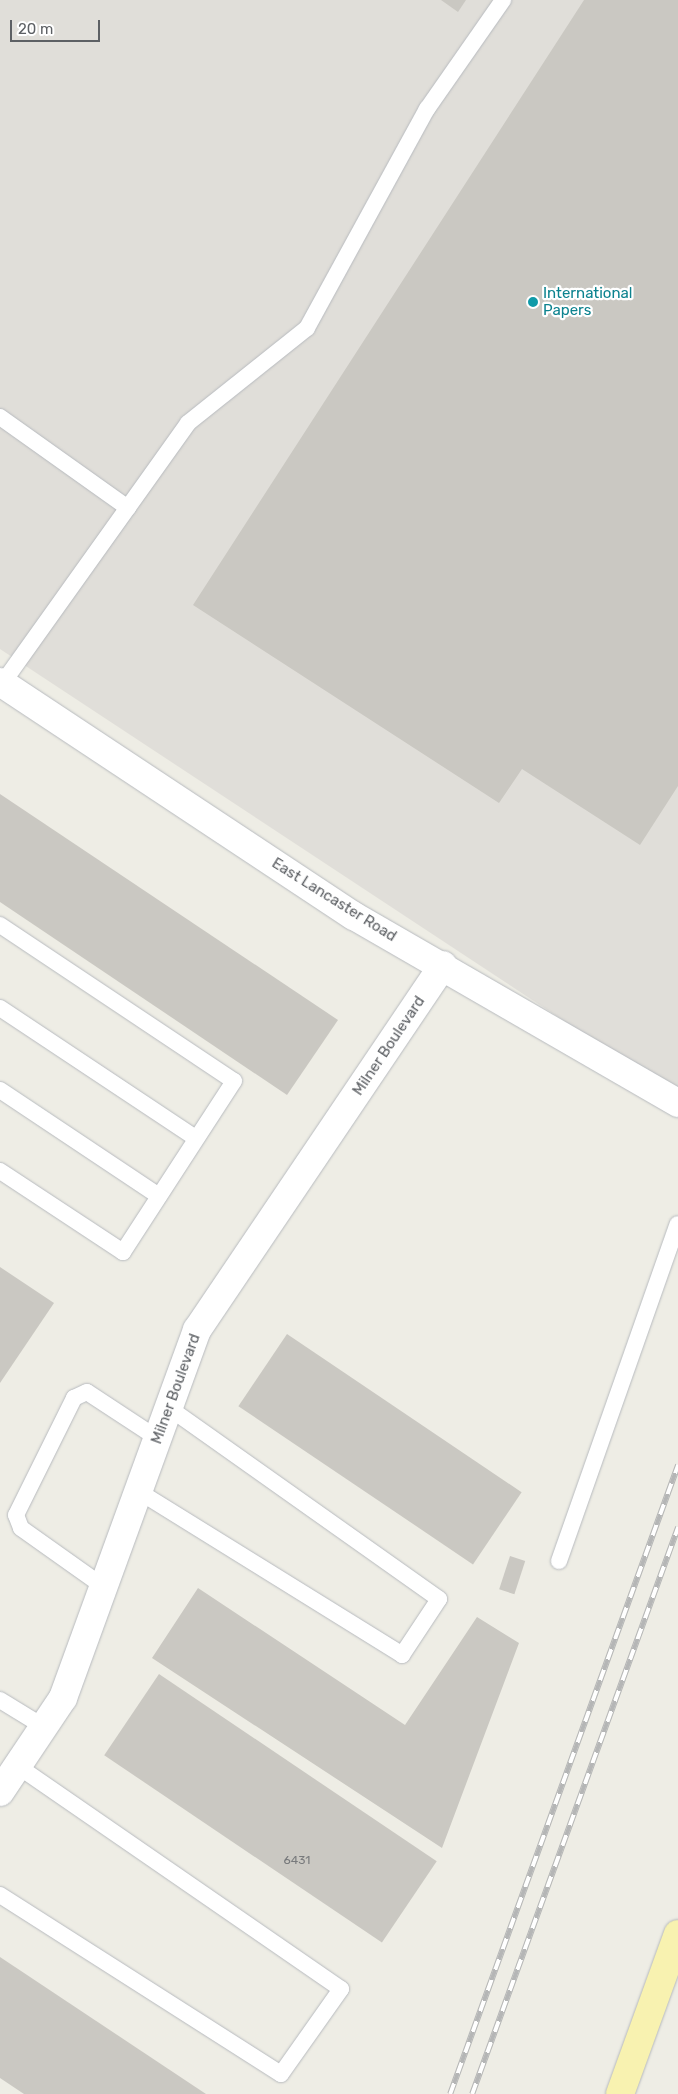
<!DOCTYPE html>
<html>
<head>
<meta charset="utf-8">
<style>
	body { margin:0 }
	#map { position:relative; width:678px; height:2094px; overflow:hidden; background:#eeede5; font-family:Rubik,sans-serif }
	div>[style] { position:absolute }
	.industrial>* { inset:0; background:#e0ded9 }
	.building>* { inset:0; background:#cac8c2; transform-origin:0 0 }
	.roads { filter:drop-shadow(0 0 1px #b7babe) drop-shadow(0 0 1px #b7babe) }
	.service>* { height:16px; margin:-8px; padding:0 8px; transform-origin:8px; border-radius:8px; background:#fff }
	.minor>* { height:28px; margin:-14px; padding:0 14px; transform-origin:14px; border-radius:14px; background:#fff }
	.tertiary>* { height:28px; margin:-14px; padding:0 14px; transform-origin:14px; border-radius:14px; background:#fff }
	.primary>* { height:28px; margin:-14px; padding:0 14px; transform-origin:14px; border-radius:14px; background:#f8f2b0 }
	.rail>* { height:5.5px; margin-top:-2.75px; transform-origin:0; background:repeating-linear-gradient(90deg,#fff 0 11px,#b5b6b6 0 22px); box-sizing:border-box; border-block:1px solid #b5b6b6 }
	.dots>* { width:14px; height:14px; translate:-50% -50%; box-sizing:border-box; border:2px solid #fff; border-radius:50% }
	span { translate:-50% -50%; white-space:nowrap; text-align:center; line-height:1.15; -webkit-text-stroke:4.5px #fff; paint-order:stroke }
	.number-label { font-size:12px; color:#787a7c }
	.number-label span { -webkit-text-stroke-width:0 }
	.culture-label { font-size:15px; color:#0d838f }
	.left { translate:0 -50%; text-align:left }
	.street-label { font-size:15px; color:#5d6064 }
	.scale { position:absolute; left:10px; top:20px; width:90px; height:22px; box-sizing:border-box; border:2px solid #5d6064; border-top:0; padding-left:6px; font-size:15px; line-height:18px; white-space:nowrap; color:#5d6064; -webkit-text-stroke:4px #fff; paint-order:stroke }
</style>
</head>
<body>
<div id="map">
	<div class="industrial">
		<i style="clip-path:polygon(0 0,678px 0,678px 1096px,0 649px)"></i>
	</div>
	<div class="building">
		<i style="clip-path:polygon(441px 0,466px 0,458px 12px)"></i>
		<i style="clip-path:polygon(584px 0,678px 0,678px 786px,640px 845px,522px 769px,499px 803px,193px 605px)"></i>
		<i style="clip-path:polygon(0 794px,338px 1020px,287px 1095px,0 902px)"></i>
		<i style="clip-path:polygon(0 1267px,54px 1303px,0 1383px)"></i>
		<i style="left:287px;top:1334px;width:283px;height:87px;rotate:34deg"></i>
		<i style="left:510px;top:1556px;width:16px;height:35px;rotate:18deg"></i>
		<i style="clip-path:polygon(198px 1588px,405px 1725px,477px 1617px,519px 1643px,442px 1848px,152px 1658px)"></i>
		<i style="left:159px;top:1674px;width:335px;height:98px;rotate:34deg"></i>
		<i style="clip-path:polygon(0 1957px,206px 2094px,24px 2094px,0 2078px)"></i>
	</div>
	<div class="roads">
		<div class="service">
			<i style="left:0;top:417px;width:157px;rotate:35.4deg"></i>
			<i style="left:2px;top:684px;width:320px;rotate:-54.5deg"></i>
			<i style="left:188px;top:423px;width:152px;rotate:-38.6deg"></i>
			<i style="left:307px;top:328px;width:250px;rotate:-61.3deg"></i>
			<i style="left:427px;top:109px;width:133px;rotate:-55.1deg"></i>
			<i style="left:0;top:925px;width:281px;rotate:33.7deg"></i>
			<i style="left:234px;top:1081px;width:204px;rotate:123deg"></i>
			<i style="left:123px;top:1252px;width:147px;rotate:-146.6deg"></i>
			<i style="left:0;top:1008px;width:235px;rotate:33.6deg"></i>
			<i style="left:0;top:1090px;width:191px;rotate:33.7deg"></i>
			<i style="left:138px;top:1491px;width:311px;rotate:31.8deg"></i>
			<i style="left:402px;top:1655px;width:67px;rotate:-56.5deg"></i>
			<i style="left:439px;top:1599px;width:331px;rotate:-144.7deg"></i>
			<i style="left:559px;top:1561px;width:357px;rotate:-70.6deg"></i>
			<i style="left:104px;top:1587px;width:102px;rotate:-144.6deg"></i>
			<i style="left:21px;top:1528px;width:14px;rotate:-111deg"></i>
			<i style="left:16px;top:1515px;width:131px;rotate:-63.6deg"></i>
			<i style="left:74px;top:1398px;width:14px;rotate:-25deg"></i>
			<i style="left:87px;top:1392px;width:84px;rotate:33.3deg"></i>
			<i style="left:0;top:1700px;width:52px;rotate:31.5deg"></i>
			<i style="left:0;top:1895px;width:333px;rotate:32.5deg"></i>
			<i style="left:281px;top:2074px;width:104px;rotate:-54.8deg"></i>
			<i style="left:341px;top:1989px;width:393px;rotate:-145.4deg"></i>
		</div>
		<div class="minor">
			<i style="left:0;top:1792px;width:113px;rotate:-56.2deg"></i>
			<i style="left:63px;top:1698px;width:392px;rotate:-70deg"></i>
			<i style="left:197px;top:1330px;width:440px;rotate:-56deg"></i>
		</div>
		<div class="tertiary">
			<i style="left:0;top:682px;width:424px;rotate:33.5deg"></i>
			<i style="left:354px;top:916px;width:374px;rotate:30deg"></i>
		</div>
		<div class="primary">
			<i style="left:620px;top:2094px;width:170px;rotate:-70.1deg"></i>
		</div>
	</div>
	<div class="rail">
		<i style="left:450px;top:2094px;width:669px;rotate:-70.08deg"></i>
		<i style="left:472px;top:2094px;width:603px;rotate:-70.03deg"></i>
	</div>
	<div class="dots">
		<i style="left:533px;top:302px;background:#0f9aa8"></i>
	</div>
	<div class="number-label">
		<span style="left:297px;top:1861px">6431</span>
	</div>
	<div class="culture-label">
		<span class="left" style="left:543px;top:302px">International<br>Papers</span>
	</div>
	<div class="street-label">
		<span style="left:334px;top:900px;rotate:32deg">East Lancaster Road</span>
		<span style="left:389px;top:1046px;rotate:-56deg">Milner Boulevard</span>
		<span style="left:176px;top:1389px;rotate:-70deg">Milner Boulevard</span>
	</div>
	<div class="scale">20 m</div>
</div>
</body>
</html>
